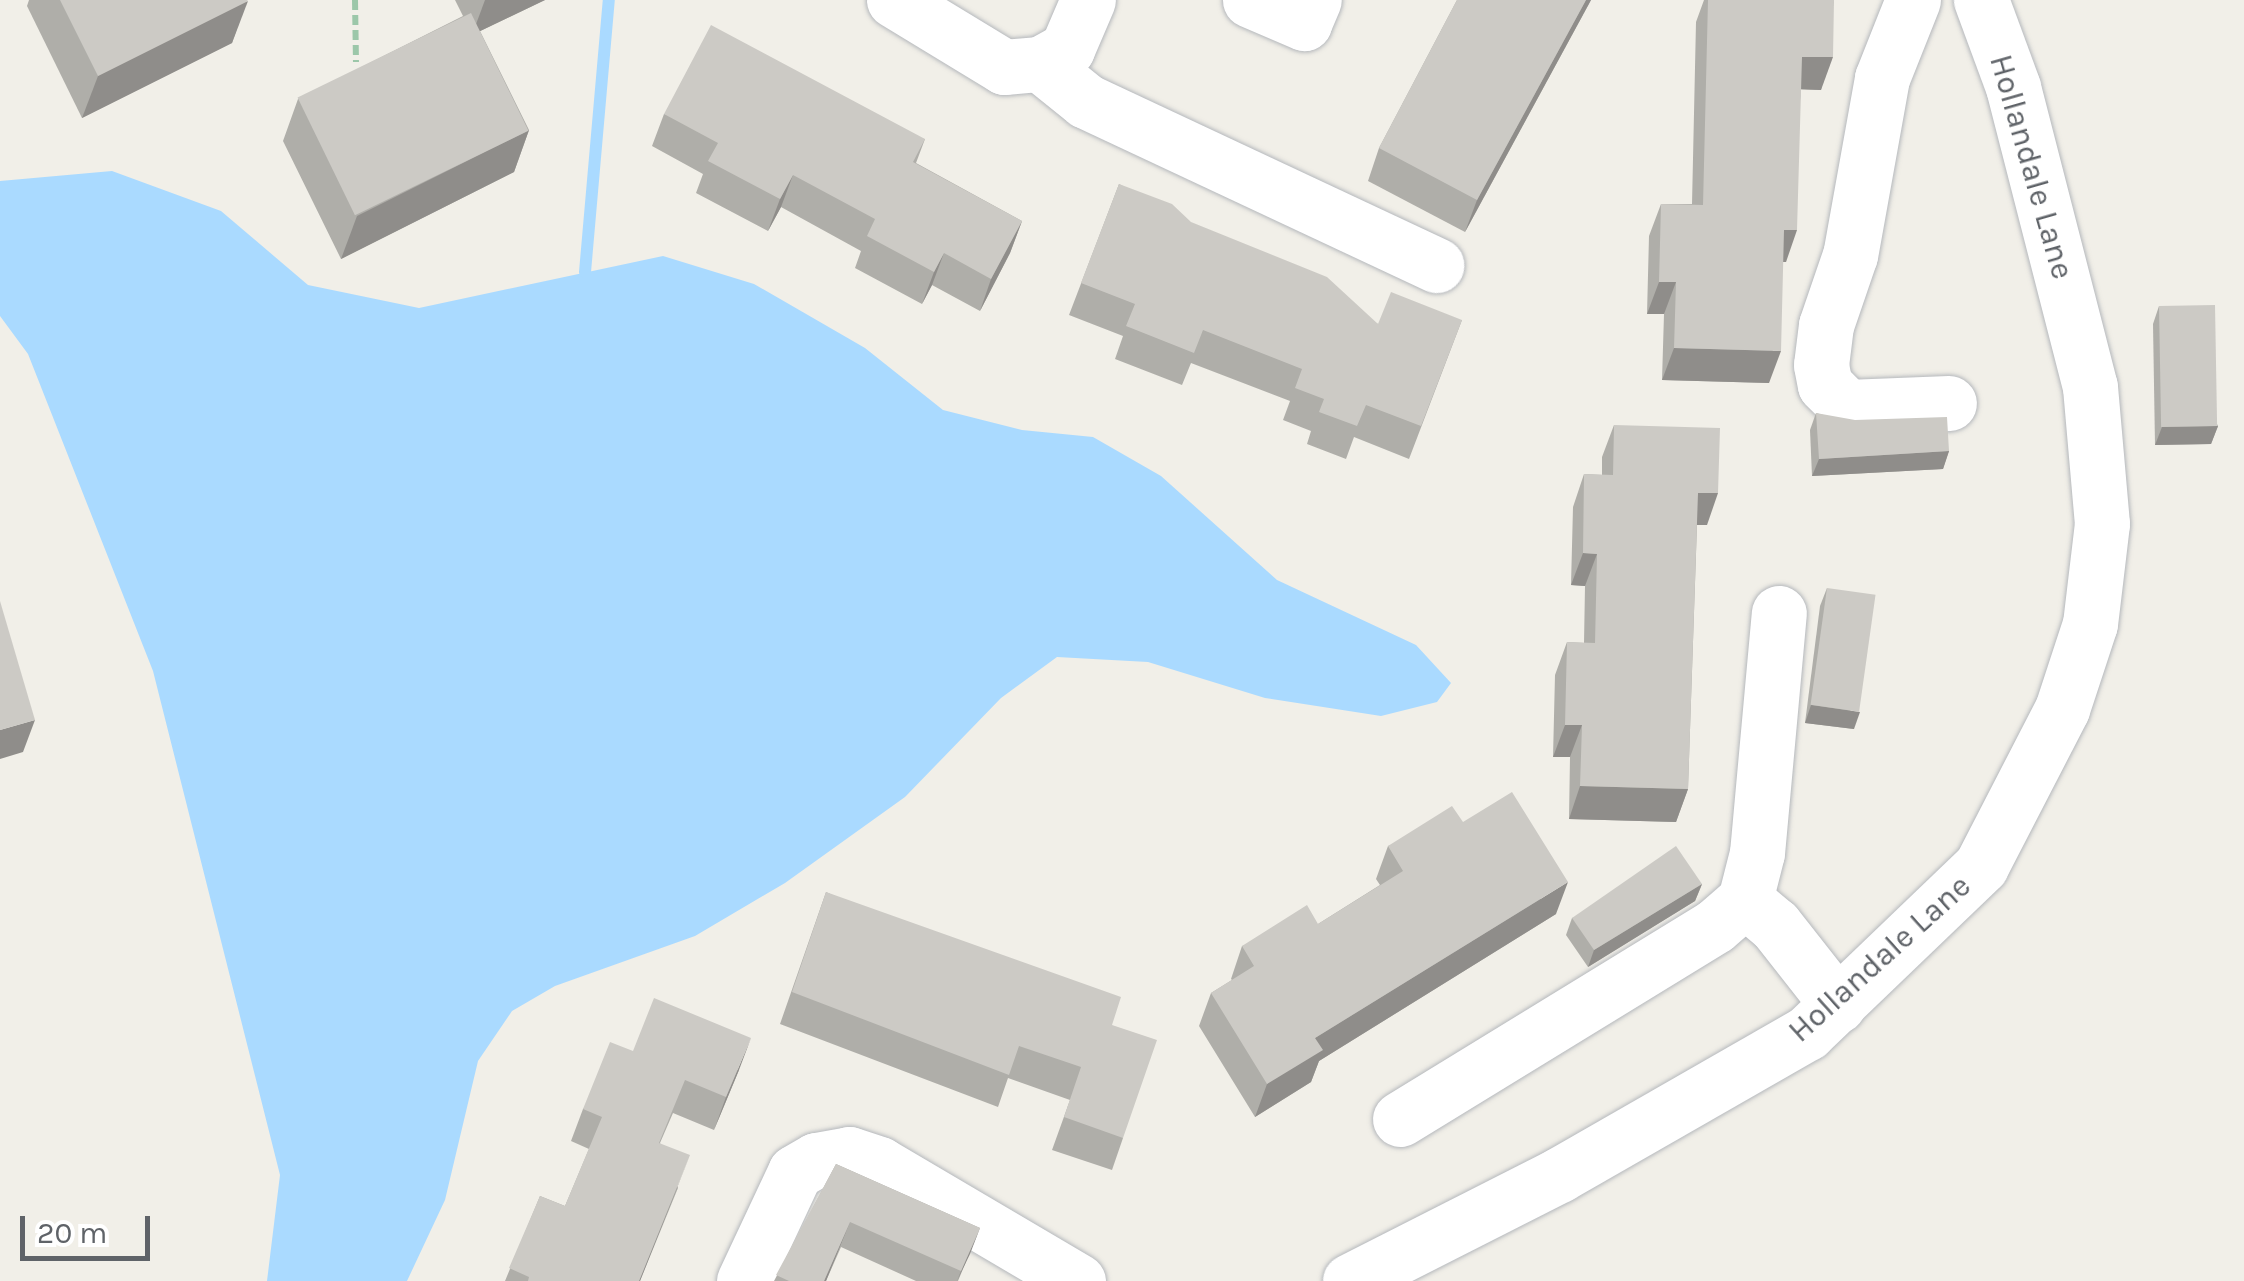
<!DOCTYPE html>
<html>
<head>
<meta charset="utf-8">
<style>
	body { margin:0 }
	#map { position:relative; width:2244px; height:1281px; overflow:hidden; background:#f1efe8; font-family:Karla,sans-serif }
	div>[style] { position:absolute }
	.water>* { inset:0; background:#aadaff }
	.stream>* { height:12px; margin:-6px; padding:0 6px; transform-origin:6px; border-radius:6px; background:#aadaff }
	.path>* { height:6px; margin-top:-3px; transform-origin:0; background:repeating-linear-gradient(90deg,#9cc7a9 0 10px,transparent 0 15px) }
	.roads { filter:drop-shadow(0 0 2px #b5b8bc) drop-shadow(0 0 2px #b5b8bc) }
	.minor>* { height:55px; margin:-27.5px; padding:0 27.5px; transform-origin:27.5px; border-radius:27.5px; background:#fff }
	.wall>* { inset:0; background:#afaea9 }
	.shaded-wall>* { inset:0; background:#8f8d8a }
	.building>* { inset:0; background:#cccac5; transform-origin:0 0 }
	span { translate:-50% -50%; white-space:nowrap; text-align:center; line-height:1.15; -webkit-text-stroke:8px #fff; paint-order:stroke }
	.street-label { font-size:32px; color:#5f6368 }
	.scale { position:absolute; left:20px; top:1216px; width:130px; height:45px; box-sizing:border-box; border:5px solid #5f6368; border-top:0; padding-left:12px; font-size:30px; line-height:35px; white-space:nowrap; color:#5f6368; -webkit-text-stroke:8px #fff; paint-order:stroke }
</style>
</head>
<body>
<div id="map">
	<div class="water">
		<i style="clip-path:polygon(112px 171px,221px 211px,308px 285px,419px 308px,663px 256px,754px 284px,865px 348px,943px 410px,1022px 430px,1093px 437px,1161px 476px,1277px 580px,1416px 645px,1451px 683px,1437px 702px,1381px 716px,1265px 698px,1148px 662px,1057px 657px,1001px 698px,905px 797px,785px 883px,695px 936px,555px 986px,512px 1011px,478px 1061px,445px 1200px,407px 1281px,267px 1281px,280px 1175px,153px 671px,28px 354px,0 316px,0 181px)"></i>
	</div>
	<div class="stream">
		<i style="left:585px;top:272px;width:273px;rotate:-85deg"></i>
	</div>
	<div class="path">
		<i style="left:355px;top:0;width:62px;rotate:89.1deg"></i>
	</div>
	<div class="roads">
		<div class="minor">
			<i style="left:894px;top:0;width:129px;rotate:31.3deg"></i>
			<i style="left:1004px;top:67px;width:36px;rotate:-5deg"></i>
			<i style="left:1040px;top:64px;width:31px;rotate:-29deg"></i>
			<i style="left:1067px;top:49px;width:53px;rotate:-66.8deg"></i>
			<i style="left:1250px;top:0;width:59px;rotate:23.1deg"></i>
			<i style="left:1304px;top:23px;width:25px;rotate:-67deg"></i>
			<i style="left:1913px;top:0;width:84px;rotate:111.7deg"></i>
			<i style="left:1882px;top:78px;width:180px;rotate:100.2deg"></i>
			<i style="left:1850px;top:255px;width:74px;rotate:108.9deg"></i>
			<i style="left:1826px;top:325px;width:40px;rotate:97.1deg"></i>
			<i style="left:1821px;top:365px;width:20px;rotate:79deg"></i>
			<i style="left:1825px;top:385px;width:31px;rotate:45deg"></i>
			<i style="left:1847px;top:407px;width:102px;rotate:-2.2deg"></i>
			<i style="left:1040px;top:64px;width:59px;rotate:38.8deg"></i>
			<i style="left:1086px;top:101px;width:387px;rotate:25.1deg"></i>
			<i style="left:1745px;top:900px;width:39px;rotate:40deg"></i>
			<i style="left:1775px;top:925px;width:102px;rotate:51.8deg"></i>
			<i style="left:1400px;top:1119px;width:369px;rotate:-31.5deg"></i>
			<i style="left:1715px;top:926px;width:40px;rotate:-41deg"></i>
			<i style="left:1745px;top:900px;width:49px;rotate:-75.7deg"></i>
			<i style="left:1757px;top:853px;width:241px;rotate:-84.8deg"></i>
			<i style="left:744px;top:1281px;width:120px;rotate:-64.9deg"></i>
			<i style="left:795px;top:1172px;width:24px;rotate:-30deg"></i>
			<i style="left:816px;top:1160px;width:34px;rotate:-10deg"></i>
			<i style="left:849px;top:1154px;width:32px;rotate:18deg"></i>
			<i style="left:879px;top:1164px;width:231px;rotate:30.5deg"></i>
			<i style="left:1350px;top:1281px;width:234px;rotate:-26.9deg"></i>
			<i style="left:1559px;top:1175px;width:286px;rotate:-29.8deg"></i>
			<i style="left:1807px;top:1033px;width:241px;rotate:-43.8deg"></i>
			<i style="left:1981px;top:866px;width:177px;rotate:-62.7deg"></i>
			<i style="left:2062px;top:709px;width:89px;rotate:-71.8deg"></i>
			<i style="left:2090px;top:624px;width:101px;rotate:-83.2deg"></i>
			<i style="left:2102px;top:524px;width:138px;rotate:-95deg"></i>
			<i style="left:2090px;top:387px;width:310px;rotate:-104.4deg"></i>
			<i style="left:2013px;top:87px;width:93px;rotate:-110.2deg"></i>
		</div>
	</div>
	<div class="wall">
		<i style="clip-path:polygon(29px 0,247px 0,232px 43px,82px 118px,27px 6px)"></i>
		<i style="clip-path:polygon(455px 0,545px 0,480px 31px,529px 130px,514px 172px,341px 259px,283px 141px,298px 99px,463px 16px)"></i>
		<i style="clip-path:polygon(1457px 0,1591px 0,1465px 232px,1368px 181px,1379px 148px)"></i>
		<i style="clip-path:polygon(1704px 0,1834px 0,1821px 90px,1801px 89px,1786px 262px,1783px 262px,1769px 383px,1662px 380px,1664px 314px,1647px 314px,1649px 236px,1661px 204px,1692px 204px,1696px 22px)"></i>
		<i style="clip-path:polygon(664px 114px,925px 139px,916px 163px,1022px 221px,1010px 253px,980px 311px,932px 285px,922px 304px,855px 268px,861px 251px,781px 207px,768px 231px,696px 193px,703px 174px,652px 146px)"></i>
		<i style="clip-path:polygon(1119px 184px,1378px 324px,1462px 320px,1409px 459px,1354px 437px,1346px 459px,1307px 444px,1311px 431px,1283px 420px,1290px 401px,1191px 363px,1182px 385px,1115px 359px,1123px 336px,1069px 315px)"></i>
		<i style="clip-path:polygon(2159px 306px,2218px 426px,2211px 444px,2155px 445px,2153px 324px)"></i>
		<i style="clip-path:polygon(1816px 413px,1949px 451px,1943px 469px,1812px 476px,1810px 430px)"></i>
		<i style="clip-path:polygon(1614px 425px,1707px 525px,1697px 525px,1688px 789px,1676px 822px,1569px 819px,1570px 757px,1553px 757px,1555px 675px,1567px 642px,1584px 643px,1585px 586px,1571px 585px,1573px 507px,1584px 474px,1602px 475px,1602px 457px)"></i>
		<i style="clip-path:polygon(1827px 588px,1854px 729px,1805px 723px,1820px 606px)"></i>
		<i style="clip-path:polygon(1463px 822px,1556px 914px,1319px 1061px,1311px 1082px,1255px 1117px,1199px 1026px,1211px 993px,1232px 980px,1231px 979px,1242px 946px,1318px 924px,1380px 885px,1376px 879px,1388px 846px)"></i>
		<i style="clip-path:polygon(1702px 884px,1695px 901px,1588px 967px,1566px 935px,1572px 918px)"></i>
		<i style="clip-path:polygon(826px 892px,1112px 1025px,1123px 1138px,1112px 1170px,1052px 1150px,1070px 1100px,1008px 1078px,998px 1107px,780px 1024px)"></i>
		<i style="clip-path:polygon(633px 1051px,739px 1070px,714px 1130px,673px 1113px,660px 1143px,678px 1188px,640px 1281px,505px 1281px,540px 1196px,565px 1206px,589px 1149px,571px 1141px,583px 1109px)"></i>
		<i style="clip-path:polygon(836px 1164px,980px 1228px,958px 1281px,916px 1281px,841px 1247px,826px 1281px,774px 1281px)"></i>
	</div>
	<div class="shaded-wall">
		<i style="clip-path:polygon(485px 0,545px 0,472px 35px)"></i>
		<i style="clip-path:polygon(1586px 0,1591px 0,1465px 232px,1477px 200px)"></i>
		<i style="clip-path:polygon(248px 1px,232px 43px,82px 118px,98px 76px)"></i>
		<i style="clip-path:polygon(1802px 57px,1833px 57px,1821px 90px,1790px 89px)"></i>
		<i style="clip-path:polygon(529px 130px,514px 172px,341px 259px,357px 216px)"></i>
		<i style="clip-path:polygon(793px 175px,781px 207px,768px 231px,780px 199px)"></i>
		<i style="clip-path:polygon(1022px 221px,1010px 253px,980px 311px,991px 279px)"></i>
		<i style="clip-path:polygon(1784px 230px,1797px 230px,1786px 262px,1772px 262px)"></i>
		<i style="clip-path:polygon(944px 253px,932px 285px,922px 304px,934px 272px)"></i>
		<i style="clip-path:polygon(1659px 282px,1676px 282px,1664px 314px,1647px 314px)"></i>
		<i style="clip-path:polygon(1674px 348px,1781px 351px,1769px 383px,1662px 380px)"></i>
		<i style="clip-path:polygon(2218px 426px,2211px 444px,2155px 445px,2162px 427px)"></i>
		<i style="clip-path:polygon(1949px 451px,1943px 469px,1812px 476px,1819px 459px)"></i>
		<i style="clip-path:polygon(1698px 493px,1718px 493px,1707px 525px,1686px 525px)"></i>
		<i style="clip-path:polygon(1583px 553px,1597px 554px,1585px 586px,1571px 585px)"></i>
		<i style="clip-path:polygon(1811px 705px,1860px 712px,1854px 729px,1805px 723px)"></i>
		<i style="clip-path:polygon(35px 720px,23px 752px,0 759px,0 730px)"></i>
		<i style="clip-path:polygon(1565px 725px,1582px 725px,1570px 757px,1553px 757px)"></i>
		<i style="clip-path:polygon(1580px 786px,1688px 789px,1676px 822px,1569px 819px)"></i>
		<i style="clip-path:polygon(1568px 882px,1556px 914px,1319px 1061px,1311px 1082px,1255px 1117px,1267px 1084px,1315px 1038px)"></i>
		<i style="clip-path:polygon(1702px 884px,1695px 901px,1588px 967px,1594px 950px)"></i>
		<i style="clip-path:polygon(751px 1038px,739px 1070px,714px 1130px,726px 1097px)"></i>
		<i style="clip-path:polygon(690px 1155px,640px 1281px,639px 1281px)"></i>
		<i style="clip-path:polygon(850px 1222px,826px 1281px,824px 1281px)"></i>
		<i style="clip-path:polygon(980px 1228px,970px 1254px,957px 1281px,961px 1271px)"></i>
	</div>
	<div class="building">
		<i style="clip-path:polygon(60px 0,247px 0,248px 1px,98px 76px)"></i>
		<i style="clip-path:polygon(1457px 0,1586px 0,1477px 200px,1379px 148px)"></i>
		<i style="clip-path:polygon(1708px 0,1834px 0,1833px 57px,1802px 57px,1797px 230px,1784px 230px,1781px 351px,1674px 348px,1676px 282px,1659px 282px,1661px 204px,1703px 205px)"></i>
		<i style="left:471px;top:13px;width:131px;height:193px;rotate:64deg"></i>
		<i style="clip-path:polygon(711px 25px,925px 139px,913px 162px,1022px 221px,991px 279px,944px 253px,934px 272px,867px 236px,875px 219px,793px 175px,780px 199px,708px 161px,718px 143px,664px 114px)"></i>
		<i style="clip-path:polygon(1119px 184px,1172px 204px,1191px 222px,1327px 277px,1378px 324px,1391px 292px,1462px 320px,1421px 426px,1366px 405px,1357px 426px,1319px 412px,1324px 399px,1295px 388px,1302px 369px,1203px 330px,1194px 353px,1126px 326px,1135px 304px,1081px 283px)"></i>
		<i style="left:2215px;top:305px;width:121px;height:56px;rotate:89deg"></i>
		<i style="clip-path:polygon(1816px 413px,1855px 420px,1947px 417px,1949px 451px,1819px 459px)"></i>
		<i style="clip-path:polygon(1614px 425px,1720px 428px,1718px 493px,1698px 493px,1688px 789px,1580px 786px,1582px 725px,1565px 725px,1567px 642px,1595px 643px,1597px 554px,1583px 553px,1584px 474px,1613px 475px)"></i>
		<i style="left:1827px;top:588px;width:49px;height:118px;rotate:8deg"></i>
		<i style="clip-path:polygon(0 601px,35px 720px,0 730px)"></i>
		<i style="clip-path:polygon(1512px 792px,1568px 882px,1315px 1038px,1323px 1050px,1267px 1084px,1211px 993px,1254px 966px,1242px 946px,1307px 905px,1318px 924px,1403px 871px,1388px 846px,1452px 806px,1463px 822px)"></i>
		<i style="clip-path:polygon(1676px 846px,1702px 884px,1594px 950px,1572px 918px)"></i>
		<i style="clip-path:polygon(826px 892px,1121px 997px,1112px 1025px,1157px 1040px,1123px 1138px,1064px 1117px,1081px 1067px,1019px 1046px,1009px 1075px,792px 992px)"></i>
		<i style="clip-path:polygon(654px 998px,751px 1038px,726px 1097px,685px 1080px,659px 1143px,690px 1155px,639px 1281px,528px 1281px,529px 1277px,509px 1268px,540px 1196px,565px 1206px,602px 1117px,583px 1109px,610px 1042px,633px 1051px)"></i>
		<i style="clip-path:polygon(836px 1164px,980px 1228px,961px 1271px,850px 1222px,824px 1281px,789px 1281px,776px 1275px)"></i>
	</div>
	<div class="street-label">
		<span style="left:2031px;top:167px;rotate:74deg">Hollandale Lane</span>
		<span style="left:1880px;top:959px;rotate:-42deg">Hollandale Lane</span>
	</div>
	<div class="scale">20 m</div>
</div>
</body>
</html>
